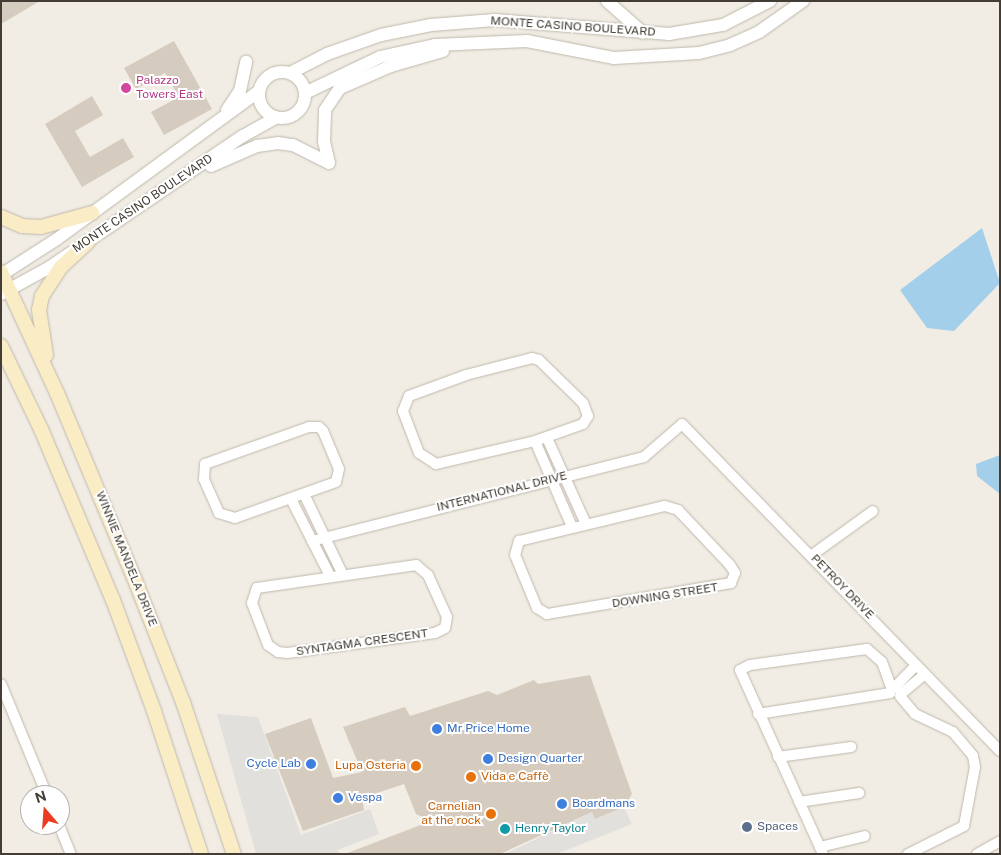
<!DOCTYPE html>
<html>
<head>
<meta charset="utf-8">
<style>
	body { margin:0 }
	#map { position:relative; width:1001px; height:855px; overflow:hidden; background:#f1ede4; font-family:"Public Sans",sans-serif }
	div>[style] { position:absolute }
	.parking>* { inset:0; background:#e2e0dd }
	.water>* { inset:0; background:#a4cfea }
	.building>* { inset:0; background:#d5cbbe }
	.roads { filter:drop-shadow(0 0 1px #bfb7ab) drop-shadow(0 0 1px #bfb7ab) }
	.minor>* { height:10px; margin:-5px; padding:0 5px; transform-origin:5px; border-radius:5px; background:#fff }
	.tertiary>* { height:12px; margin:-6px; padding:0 6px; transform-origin:6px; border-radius:6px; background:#fff }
	.tertiary>.ring { margin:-6px; padding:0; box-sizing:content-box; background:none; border:12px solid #fff; border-radius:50% }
	.secondary>* { height:14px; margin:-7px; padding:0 7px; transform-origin:7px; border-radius:7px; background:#faecc5 }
	.dots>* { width:14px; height:14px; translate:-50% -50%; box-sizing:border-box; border:2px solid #fff; border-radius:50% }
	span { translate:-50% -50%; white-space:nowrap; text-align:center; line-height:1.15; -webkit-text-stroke:4px #fff; paint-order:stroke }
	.street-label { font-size:12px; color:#433d35 }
	.hotel-label { font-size:12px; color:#b23c85 }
	.left { translate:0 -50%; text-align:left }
	.shop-label { font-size:12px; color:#366cbe }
	.right { translate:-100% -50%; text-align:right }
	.food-label { font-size:12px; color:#c56008 }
	.service-label { font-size:12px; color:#4e5e75 }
	.culture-label { font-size:12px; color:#0d838f }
	.frame { position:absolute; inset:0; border:2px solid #433d35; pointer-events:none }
	.north { position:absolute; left:20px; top:785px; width:50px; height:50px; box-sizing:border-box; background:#fff; border:1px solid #b4b1ae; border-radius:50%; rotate:342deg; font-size:14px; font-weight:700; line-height:20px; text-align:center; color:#433d35 }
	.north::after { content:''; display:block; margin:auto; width:18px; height:22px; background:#eb3b22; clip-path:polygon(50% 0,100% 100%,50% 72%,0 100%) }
</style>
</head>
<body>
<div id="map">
	<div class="parking">
		<i style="clip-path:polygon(217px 714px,258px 717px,301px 835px,370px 809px,379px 834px,337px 850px,340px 854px,256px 854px)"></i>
		<i style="clip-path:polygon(624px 807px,632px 824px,557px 854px,505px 854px,592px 812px,596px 819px)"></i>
	</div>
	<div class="water">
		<i style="clip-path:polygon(982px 228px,1000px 283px,954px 331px,927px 328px,900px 290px)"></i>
		<i style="clip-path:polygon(1000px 455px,1000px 494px,977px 476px,976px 464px)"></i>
	</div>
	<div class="building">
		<i style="clip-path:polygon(1px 1px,40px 1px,1px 24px)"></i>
		<i style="clip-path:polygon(174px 41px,212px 109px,164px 135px,151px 112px,179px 97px,165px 73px,136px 89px,124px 68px)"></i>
		<i style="clip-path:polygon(92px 96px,103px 115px,75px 131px,90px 157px,123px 138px,134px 157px,82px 187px,45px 124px)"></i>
		<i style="clip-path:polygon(590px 675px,632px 794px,624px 807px,595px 819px,592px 812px,500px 854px,345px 854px,431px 821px,416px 814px,404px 784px,362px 798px,364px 810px,303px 831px,265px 734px,311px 718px,333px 778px,362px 772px,343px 727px,405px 707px,410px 716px,488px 691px,497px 695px,534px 680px,538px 684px)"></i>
	</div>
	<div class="roads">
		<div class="minor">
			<i style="left:532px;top:358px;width:7px;rotate:16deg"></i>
			<i style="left:539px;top:360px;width:62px;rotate:44.3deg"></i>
			<i style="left:583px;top:403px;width:14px;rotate:69deg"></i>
			<i style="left:588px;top:416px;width:9px;rotate:122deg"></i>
			<i style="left:583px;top:424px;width:51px;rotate:160.5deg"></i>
			<i style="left:535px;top:441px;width:102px;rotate:166.9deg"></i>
			<i style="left:436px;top:464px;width:20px;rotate:-147deg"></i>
			<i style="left:419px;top:453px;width:45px;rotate:-110.9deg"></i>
			<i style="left:403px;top:411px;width:16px;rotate:-68deg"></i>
			<i style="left:409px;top:396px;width:61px;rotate:-20.2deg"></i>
			<i style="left:466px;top:375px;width:68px;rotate:-14.4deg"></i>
			<i style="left:309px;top:427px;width:10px"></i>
			<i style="left:319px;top:427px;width:6px;rotate:45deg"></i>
			<i style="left:323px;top:431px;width:41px;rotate:67.2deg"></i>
			<i style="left:339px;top:469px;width:13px;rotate:103deg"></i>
			<i style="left:336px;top:482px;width:107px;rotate:160.4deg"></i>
			<i style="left:235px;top:518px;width:17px;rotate:-163deg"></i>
			<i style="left:219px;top:513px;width:37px;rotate:-114deg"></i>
			<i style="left:204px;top:479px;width:15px;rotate:-86deg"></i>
			<i style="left:205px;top:464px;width:110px;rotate:-19.6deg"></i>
			<i style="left:547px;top:438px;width:94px;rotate:65.6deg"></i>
			<i style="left:535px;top:441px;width:94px;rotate:66.7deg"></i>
			<i style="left:304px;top:494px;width:90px;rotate:64.3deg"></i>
			<i style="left:291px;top:499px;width:86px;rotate:63.1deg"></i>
			<i style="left:665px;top:506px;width:14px;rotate:17deg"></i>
			<i style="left:678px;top:510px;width:76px;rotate:46.6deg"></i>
			<i style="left:730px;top:565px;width:9px;rotate:58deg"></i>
			<i style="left:735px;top:573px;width:11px;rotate:112deg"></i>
			<i style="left:731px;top:583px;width:187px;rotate:170.4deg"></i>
			<i style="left:547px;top:614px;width:12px;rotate:-149deg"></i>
			<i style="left:537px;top:608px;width:57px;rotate:-112.5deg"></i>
			<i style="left:515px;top:555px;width:15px;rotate:-74deg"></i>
			<i style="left:519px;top:541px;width:150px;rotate:-13.5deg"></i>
			<i style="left:312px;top:541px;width:342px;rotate:-14.2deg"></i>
			<i style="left:644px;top:457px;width:50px;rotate:-41deg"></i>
			<i style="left:682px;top:424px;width:456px;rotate:45.8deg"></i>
			<i style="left:812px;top:555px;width:75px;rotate:-35.8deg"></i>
			<i style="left:416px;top:565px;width:16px;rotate:40deg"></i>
			<i style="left:428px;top:575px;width:46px;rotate:65.7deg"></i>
			<i style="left:447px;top:617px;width:11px;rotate:100deg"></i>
			<i style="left:445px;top:628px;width:11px;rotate:153deg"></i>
			<i style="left:435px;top:633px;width:149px;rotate:172.3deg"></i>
			<i style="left:287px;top:653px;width:9px;rotate:-174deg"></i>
			<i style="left:278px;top:652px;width:12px;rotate:-145deg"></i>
			<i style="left:268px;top:645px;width:45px;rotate:-110.9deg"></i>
			<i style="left:252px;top:603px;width:16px;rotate:-72deg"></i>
			<i style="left:257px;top:588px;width:161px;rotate:-8.2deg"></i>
			<i style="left:1px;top:684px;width:120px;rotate:67.5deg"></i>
			<i style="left:894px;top:688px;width:32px;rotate:-46deg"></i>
			<i style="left:901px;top:694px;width:31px;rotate:-40deg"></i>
			<i style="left:900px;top:696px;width:23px;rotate:50deg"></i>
			<i style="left:915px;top:714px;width:42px;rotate:25.3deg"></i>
			<i style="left:953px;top:732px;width:31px;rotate:50deg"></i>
			<i style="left:973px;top:756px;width:11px;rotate:80deg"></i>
			<i style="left:975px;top:767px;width:60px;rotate:100.6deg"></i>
			<i style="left:964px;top:826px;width:63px;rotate:153.4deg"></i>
			<i style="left:758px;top:714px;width:134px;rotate:-9deg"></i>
			<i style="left:778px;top:757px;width:74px;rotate:-7.8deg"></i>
			<i style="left:799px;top:802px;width:61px;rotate:-8.5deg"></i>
			<i style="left:59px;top:825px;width:31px;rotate:68deg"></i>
			<i style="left:820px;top:847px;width:46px;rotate:-13.7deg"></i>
			<i style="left:823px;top:854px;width:202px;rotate:-114.3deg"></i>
			<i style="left:740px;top:670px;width:11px;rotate:-27deg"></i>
			<i style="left:750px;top:665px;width:118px;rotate:-7.8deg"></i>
			<i style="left:867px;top:649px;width:20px;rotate:41deg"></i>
			<i style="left:882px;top:662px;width:29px;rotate:70deg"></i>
			<i style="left:977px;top:854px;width:26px;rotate:-29deg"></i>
		</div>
		<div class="tertiary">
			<i style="left:607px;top:1px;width:48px;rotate:41.6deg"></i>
			<i class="ring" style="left:259px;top:72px;width:34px;height:34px"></i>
			<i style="left:290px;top:73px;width:42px;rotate:-27.2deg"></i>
			<i style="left:327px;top:54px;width:57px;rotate:-19.4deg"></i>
			<i style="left:381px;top:35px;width:51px;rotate:-11.3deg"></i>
			<i style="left:431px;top:25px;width:64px;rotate:-4.5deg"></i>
			<i style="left:495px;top:20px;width:175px;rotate:4.6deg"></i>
			<i style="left:669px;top:34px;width:55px;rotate:-9.5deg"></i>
			<i style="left:723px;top:25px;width:53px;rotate:-27.1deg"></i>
			<i style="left:305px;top:93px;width:83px;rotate:-25.6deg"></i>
			<i style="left:380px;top:57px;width:56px;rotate:-12.3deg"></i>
			<i style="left:435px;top:45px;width:92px;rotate:-2.5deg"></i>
			<i style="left:527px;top:41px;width:89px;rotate:11.1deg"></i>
			<i style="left:614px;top:58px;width:85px;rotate:-3.4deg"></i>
			<i style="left:699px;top:53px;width:32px;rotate:-14deg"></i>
			<i style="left:730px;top:45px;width:32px;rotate:-24deg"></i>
			<i style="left:759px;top:32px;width:54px;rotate:-35.2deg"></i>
			<i style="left:227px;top:110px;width:23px;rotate:-56deg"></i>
			<i style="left:240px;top:91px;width:30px;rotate:-78deg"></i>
			<i style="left:329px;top:163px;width:22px;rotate:-103deg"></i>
			<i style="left:324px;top:142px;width:32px;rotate:-88deg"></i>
			<i style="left:325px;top:110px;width:27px;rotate:-56deg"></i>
			<i style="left:340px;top:88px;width:56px;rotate:-23.3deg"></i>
			<i style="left:391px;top:66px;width:54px;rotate:-16.1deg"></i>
			<i style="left:211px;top:166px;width:50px;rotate:-23.5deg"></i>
			<i style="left:257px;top:146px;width:21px;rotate:-8deg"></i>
			<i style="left:278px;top:143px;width:15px;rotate:8deg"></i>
			<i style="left:293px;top:145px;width:40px;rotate:26.6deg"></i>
			<i style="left:1px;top:275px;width:67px;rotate:-32.7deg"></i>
			<i style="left:57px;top:239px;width:249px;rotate:-36.2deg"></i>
			<i style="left:1px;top:294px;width:56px;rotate:-28.9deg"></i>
			<i style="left:50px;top:267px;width:233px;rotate:-34.2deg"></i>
			<i style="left:243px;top:136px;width:38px;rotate:-29deg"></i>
		</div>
		<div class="secondary">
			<i style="left:1px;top:217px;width:23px;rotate:23deg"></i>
			<i style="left:22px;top:226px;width:19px;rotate:3deg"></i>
			<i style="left:41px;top:227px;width:53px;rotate:-15.4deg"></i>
			<i style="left:1px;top:272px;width:133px;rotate:65.2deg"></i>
			<i style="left:57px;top:393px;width:211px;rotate:67.4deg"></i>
			<i style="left:138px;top:588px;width:123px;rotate:68.5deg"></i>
			<i style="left:183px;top:702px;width:160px;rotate:71.5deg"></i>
			<i style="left:1px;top:346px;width:92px;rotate:64.3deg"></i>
			<i style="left:41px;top:429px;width:186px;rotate:67.2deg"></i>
			<i style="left:113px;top:600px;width:118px;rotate:69.7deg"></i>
			<i style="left:154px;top:711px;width:151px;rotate:71.8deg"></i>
			<i style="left:46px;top:355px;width:46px;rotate:-98.8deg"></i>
			<i style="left:39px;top:310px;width:14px;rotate:-78deg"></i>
			<i style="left:42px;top:296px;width:33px;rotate:-57deg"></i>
			<i style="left:60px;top:268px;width:38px;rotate:-43deg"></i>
		</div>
	</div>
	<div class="dots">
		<i style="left:126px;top:88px;background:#d1479c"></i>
		<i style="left:437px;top:729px;background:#3f7fe0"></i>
		<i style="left:488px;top:759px;background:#3f7fe0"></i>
		<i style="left:311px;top:764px;background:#3f7fe0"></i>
		<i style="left:416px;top:766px;background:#e8710a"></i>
		<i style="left:471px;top:777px;background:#e8710a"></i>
		<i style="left:338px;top:798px;background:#3f7fe0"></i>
		<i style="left:562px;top:804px;background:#3f7fe0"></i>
		<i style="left:491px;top:814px;background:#e8710a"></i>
		<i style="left:747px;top:827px;background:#5c6f8a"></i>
		<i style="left:505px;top:829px;background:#0f9aa8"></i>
	</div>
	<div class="street-label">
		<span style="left:573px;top:27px;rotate:4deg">MONTE CASINO BOULEVARD</span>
		<span style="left:143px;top:204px;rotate:-34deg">MONTE CASINO BOULEVARD</span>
		<span style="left:502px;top:492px;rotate:-14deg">INTERNATIONAL DRIVE</span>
		<span style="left:126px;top:559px;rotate:68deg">WINNIE MANDELA DRIVE</span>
		<span style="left:842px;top:587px;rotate:46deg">PETROY DRIVE</span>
		<span style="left:665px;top:596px;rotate:-9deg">DOWNING STREET</span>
		<span style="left:362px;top:643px;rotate:-8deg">SYNTAGMA CRESCENT</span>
	</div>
	<div class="hotel-label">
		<span class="left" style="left:136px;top:88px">Palazzo<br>Towers East</span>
	</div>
	<div class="shop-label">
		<span class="left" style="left:447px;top:729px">Mr Price Home</span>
		<span class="left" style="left:498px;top:759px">Design Quarter</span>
		<span class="right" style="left:301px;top:764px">Cycle Lab</span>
		<span class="left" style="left:348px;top:798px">Vespa</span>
		<span class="left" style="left:572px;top:804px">Boardmans</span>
	</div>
	<div class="food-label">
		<span class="right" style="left:406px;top:766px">Lupa Osteria</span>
		<span class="left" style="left:481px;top:777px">Vida e Caffè</span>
		<span class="right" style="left:481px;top:814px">Carnelian<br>at the rock</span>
	</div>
	<div class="service-label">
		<span class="left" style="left:757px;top:827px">Spaces</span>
	</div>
	<div class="culture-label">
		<span class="left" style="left:515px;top:829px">Henry Taylor</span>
	</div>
	<div class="frame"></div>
	<div class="north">N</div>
</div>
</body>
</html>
